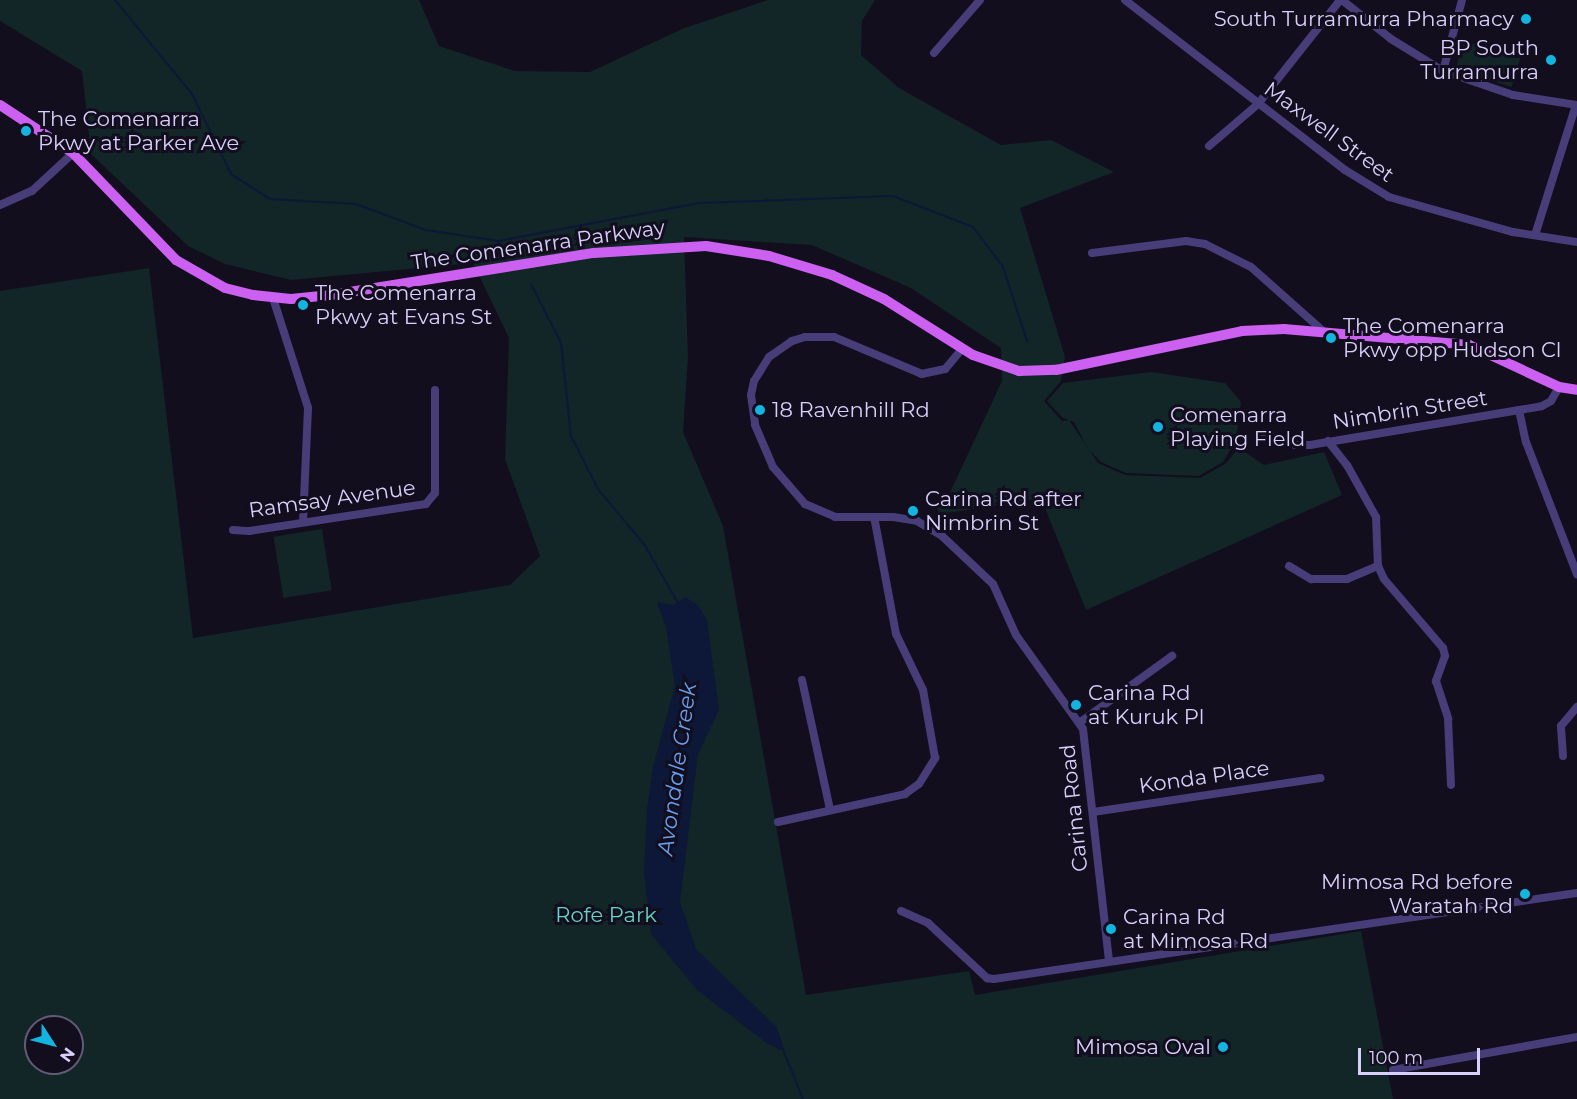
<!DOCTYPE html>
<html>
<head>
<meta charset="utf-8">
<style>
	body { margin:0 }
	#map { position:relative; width:1577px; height:1099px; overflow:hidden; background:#120e1e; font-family:Montserrat,sans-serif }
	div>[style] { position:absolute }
	.green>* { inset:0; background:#122527; transform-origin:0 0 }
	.water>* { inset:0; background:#0d1738 }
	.stream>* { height:2px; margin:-1px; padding:0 1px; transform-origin:1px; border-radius:1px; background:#0d1738 }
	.minor>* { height:8px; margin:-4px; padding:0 4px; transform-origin:4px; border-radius:4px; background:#463d79 }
	.major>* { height:10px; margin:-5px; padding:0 5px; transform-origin:5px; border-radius:5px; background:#cc60f1 }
	.dots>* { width:16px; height:16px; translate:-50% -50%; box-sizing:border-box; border:3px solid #120e1e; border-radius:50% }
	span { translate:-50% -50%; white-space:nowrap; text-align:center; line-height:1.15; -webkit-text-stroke:6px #120e1e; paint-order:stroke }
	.poi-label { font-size:21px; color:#d9cffb }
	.right { translate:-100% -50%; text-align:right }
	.left { translate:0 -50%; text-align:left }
	.street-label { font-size:21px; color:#d9cffb }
	.park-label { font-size:21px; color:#62d3c5 }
	.water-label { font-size:22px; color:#66a0f1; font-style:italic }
	.north { position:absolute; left:24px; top:1015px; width:60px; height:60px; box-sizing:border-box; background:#120e1e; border:2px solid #625b76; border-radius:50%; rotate:126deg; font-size:16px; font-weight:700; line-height:24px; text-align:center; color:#d9cffb }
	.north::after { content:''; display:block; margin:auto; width:21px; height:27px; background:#14b4e1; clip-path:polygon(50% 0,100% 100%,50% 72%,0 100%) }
	.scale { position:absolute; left:1358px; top:1048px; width:122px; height:27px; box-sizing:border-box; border:3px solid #d9cffb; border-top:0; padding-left:8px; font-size:18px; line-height:21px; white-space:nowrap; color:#d9cffb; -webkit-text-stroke:4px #120e1e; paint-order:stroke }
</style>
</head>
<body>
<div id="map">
	<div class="green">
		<i style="clip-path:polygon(evenodd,0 0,419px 0,439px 46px,515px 71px,590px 72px,682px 29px,768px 0,875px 0,862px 21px,861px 55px,899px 88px,1001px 145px,1051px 140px,1114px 172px,1020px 208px,1065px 357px,1061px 381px,1044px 401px,1062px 421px,1069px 420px,1098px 463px,1125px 475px,1200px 478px,1225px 464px,1239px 448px,1264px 465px,1324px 452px,1342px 495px,1086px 610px,1041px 498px,941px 514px,933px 503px,946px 501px,1002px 381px,1001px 348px,911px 288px,812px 245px,684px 237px,688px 357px,683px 432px,723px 526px,806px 995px,969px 971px,975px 995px,1361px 931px,1393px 1099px,0 1099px,0 291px,149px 268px,193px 638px,510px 585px,540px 556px,505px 459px,509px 338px,473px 263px,291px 280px,225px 264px,188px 246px,91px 154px,82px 71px,0 21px,0 0,36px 1027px,72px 1027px,72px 1063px,36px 1063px,36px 1027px)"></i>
		<i style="left:1464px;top:41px;width:59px;height:30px;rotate:17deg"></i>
		<i style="clip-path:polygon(1151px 372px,1225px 383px,1241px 402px,1236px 440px,1223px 462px,1199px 476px,1126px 473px,1101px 462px,1088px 449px,1074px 422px,1063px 418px,1047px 401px,1063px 383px)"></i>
		<i style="left:322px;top:529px;width:62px;height:49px;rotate:81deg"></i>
	</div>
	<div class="water">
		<i style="clip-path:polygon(685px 597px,698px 605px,707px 620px,719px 710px,698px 754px,680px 902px,696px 949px,777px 1028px,785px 1052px,768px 1044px,697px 990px,651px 934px,644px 872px,647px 808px,653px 767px,675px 686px,666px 627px,657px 602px,674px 605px)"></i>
	</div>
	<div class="stream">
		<i style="left:115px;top:0;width:122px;rotate:50.7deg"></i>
		<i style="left:192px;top:94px;width:89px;rotate:64deg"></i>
		<i style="left:231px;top:174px;width:46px;rotate:32.7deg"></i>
		<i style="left:270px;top:199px;width:86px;rotate:3.3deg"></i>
		<i style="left:356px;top:204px;width:75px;rotate:20.4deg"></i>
		<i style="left:426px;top:230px;width:73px;rotate:8.7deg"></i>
		<i style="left:498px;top:241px;width:26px;rotate:50deg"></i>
		<i style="left:498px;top:241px;width:206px;rotate:-10.7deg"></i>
		<i style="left:700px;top:203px;width:193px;rotate:-2.1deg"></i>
		<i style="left:893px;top:196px;width:86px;rotate:21.2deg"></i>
		<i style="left:973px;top:227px;width:50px;rotate:53.1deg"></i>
		<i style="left:1003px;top:267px;width:78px;rotate:72deg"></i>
		<i style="left:531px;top:284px;width:66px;rotate:63deg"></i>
		<i style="left:561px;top:343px;width:94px;rotate:83.9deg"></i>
		<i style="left:571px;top:436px;width:59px;rotate:63deg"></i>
		<i style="left:598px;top:489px;width:72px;rotate:50.1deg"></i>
		<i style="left:644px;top:544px;width:68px;rotate:60deg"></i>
		<i style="left:784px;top:1052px;width:51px;rotate:68deg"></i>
	</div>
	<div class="minor">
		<i style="left:1125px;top:0;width:278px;rotate:37.7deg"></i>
		<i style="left:1345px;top:170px;width:52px;rotate:31.5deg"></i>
		<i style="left:1389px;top:197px;width:129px;rotate:15.8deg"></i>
		<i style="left:1513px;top:232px;width:65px;rotate:8.9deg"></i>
		<i style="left:1342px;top:0;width:63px;rotate:38.5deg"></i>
		<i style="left:1391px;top:39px;width:61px;rotate:31.6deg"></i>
		<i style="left:1443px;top:71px;width:74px;rotate:18.9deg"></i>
		<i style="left:1513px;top:95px;width:65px;rotate:8.9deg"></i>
		<i style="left:934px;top:53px;width:70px;rotate:-49deg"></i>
		<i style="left:1443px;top:71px;width:73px;rotate:-75deg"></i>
		<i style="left:1209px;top:146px;width:65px;rotate:-40.6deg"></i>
		<i style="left:1258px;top:104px;width:132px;rotate:-51.7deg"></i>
		<i style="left:0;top:205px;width:35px;rotate:-24deg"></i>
		<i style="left:32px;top:191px;width:56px;rotate:-42.8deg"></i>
		<i style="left:1535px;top:235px;width:136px;rotate:-72.5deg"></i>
		<i style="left:1092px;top:253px;width:95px;rotate:-7.3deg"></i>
		<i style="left:1186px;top:241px;width:19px;rotate:9deg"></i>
		<i style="left:1205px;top:244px;width:51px;rotate:26.6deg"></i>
		<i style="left:1251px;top:267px;width:96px;rotate:41.6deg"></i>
		<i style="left:273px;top:298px;width:115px;rotate:72.3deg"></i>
		<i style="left:308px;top:408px;width:114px;rotate:92.5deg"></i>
		<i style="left:962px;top:349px;width:26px;rotate:130deg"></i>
		<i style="left:945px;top:369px;width:24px;rotate:168deg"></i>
		<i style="left:922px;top:374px;width:95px;rotate:-157.2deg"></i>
		<i style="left:834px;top:337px;width:29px;rotate:180deg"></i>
		<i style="left:805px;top:337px;width:14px;rotate:163deg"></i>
		<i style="left:792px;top:341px;width:28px;rotate:145deg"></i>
		<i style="left:769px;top:357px;width:28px;rotate:122deg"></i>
		<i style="left:754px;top:381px;width:14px;rotate:102deg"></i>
		<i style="left:751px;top:395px;width:30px;rotate:82deg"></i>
		<i style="left:755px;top:425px;width:46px;rotate:66.8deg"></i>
		<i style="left:773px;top:467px;width:49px;rotate:49.1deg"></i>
		<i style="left:805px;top:504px;width:33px;rotate:23deg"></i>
		<i style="left:835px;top:517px;width:58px"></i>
		<i style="left:893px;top:517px;width:24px;rotate:9deg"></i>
		<i style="left:917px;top:521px;width:29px;rotate:31deg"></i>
		<i style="left:942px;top:536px;width:70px;rotate:43.3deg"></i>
		<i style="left:993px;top:584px;width:56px;rotate:65.7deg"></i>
		<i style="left:1016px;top:635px;width:115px;rotate:54.5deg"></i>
		<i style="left:1083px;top:729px;width:232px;rotate:83.6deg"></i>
		<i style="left:1519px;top:410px;width:33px;rotate:78deg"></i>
		<i style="left:1526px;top:442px;width:142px;rotate:68.9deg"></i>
		<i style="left:1260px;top:432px;width:37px;rotate:20deg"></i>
		<i style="left:1295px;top:445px;width:15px"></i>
		<i style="left:1310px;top:445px;width:235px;rotate:-9.5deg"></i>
		<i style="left:1542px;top:406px;width:10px;rotate:-29deg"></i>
		<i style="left:1551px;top:401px;width:16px;rotate:-60deg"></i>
		<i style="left:1328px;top:441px;width:31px;rotate:52deg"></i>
		<i style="left:1347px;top:465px;width:60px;rotate:60.9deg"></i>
		<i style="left:1376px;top:517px;width:49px;rotate:87.7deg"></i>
		<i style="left:1378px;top:566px;width:14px;rotate:65deg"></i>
		<i style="left:1384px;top:579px;width:91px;rotate:49.5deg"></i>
		<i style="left:1443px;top:648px;width:8px;rotate:76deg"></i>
		<i style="left:1445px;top:656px;width:27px;rotate:110deg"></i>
		<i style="left:1436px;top:681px;width:40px;rotate:72deg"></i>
		<i style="left:1448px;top:719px;width:66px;rotate:87.4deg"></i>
		<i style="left:233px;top:530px;width:16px;rotate:4deg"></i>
		<i style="left:249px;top:531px;width:179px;rotate:-8.7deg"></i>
		<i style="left:426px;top:504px;width:14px;rotate:-51deg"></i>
		<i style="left:435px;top:493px;width:103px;rotate:-90deg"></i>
		<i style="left:1289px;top:566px;width:26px;rotate:31deg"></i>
		<i style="left:1311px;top:579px;width:36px"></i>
		<i style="left:1347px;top:579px;width:34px;rotate:-23deg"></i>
		<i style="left:802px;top:680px;width:133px;rotate:77.8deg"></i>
		<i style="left:1079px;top:723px;width:115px;rotate:-35.8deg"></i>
		<i style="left:1563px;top:756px;width:30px;rotate:-94deg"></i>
		<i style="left:1561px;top:726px;width:25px;rotate:-50deg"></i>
		<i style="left:1093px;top:812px;width:230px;rotate:-8.5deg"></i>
		<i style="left:778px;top:822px;width:130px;rotate:-12.4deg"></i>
		<i style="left:905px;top:794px;width:17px;rotate:-36deg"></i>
		<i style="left:919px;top:784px;width:31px;rotate:-58deg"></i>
		<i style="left:935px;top:758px;width:69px;rotate:-100deg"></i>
		<i style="left:923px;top:690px;width:62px;rotate:-115.7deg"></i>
		<i style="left:896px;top:634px;width:119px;rotate:-100.6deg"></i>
		<i style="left:901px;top:911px;width:30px;rotate:24deg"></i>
		<i style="left:928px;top:923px;width:81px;rotate:43deg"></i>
		<i style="left:987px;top:978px;width:7px;rotate:8deg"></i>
		<i style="left:994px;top:979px;width:589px;rotate:-8.39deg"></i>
		<i style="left:1393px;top:1070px;width:187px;rotate:-10.2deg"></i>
	</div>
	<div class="major">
		<i style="left:0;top:105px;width:87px;rotate:33.3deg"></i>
		<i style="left:73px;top:153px;width:149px;rotate:46.1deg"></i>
		<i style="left:176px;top:260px;width:56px;rotate:29.7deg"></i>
		<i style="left:225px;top:288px;width:29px;rotate:14deg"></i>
		<i style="left:253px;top:295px;width:38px;rotate:6deg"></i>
		<i style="left:291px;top:299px;width:40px;rotate:-5.7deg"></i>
		<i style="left:331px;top:295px;width:266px;rotate:-9.1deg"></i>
		<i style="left:594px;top:253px;width:112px;rotate:-3.6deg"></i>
		<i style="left:706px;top:246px;width:64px;rotate:9deg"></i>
		<i style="left:769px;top:256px;width:66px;rotate:16.8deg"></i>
		<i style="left:832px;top:275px;width:57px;rotate:24.8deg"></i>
		<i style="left:884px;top:299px;width:105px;rotate:32.2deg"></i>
		<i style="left:973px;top:355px;width:49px;rotate:19.2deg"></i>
		<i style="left:1019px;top:371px;width:37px;rotate:-2deg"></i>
		<i style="left:1056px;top:370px;width:190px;rotate:-11.8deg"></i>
		<i style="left:1242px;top:331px;width:42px;rotate:-2.7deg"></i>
		<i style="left:1284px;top:329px;width:186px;rotate:4.9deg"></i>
		<i style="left:1469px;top:345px;width:99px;rotate:25deg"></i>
		<i style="left:1559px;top:387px;width:18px;rotate:9deg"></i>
	</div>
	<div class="dots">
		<i style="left:1526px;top:19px;background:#14b4e1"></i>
		<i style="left:1551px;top:60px;background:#14b4e1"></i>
		<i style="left:26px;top:131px;background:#14b4e1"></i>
		<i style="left:303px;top:305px;background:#14b4e1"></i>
		<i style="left:1331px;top:338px;background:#14b4e1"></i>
		<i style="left:760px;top:410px;background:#14b4e1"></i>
		<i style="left:1158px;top:427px;background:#14b4e1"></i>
		<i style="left:913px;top:511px;background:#14b4e1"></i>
		<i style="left:1076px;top:705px;background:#14b4e1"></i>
		<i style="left:1525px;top:894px;background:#14b4e1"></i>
		<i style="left:1111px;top:929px;background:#14b4e1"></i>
		<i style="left:1223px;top:1047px;background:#14b4e1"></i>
	</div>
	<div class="poi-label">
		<span class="right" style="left:1514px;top:19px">South Turramurra Pharmacy</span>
		<span class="right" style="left:1539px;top:60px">BP South<br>Turramurra</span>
		<span class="left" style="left:38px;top:131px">The Comenarra<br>Pkwy at Parker Ave</span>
		<span class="left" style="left:315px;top:305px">The Comenarra<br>Pkwy at Evans St</span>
		<span class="left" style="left:1343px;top:338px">The Comenarra<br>Pkwy opp Hudson Cl</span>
		<span class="left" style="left:772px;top:410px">18 Ravenhill Rd</span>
		<span class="left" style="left:1170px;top:427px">Comenarra<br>Playing Field</span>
		<span class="left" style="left:925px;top:511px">Carina Rd after<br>Nimbrin St</span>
		<span class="left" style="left:1088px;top:705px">Carina Rd<br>at Kuruk Pl</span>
		<span class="right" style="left:1513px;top:894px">Mimosa Rd before<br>Waratah Rd</span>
		<span class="left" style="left:1123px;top:929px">Carina Rd<br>at Mimosa Rd</span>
		<span class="right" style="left:1211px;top:1047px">Mimosa Oval</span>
	</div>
	<div class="street-label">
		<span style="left:1329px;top:132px;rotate:36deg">Maxwell Street</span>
		<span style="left:538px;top:245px;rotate:-8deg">The Comenarra Parkway</span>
		<span style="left:1410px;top:410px;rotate:-9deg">Nimbrin Street</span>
		<span style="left:332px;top:499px;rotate:-8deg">Ramsay Avenue</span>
		<span style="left:1204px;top:777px;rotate:-8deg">Konda Place</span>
		<span style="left:1074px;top:808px;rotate:-96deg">Carina Road</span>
	</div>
	<div class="park-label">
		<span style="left:606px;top:915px">Rofe Park</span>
	</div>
	<div class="water-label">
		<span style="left:677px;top:769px;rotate:-82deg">Avondale Creek</span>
	</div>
	<div class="north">N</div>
	<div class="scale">100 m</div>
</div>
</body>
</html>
